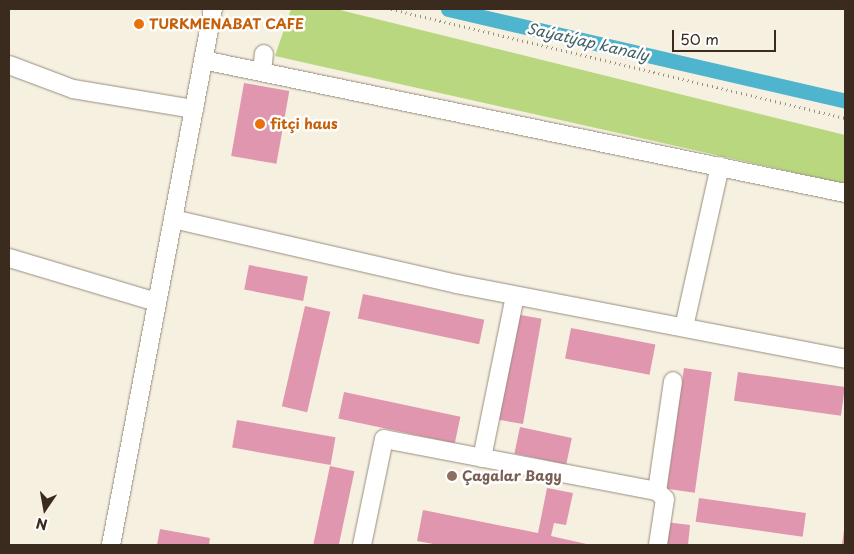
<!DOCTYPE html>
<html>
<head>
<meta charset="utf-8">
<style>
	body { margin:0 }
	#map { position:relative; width:854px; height:554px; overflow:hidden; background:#f5f0e0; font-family:"Playpen Sans",sans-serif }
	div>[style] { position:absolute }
	.green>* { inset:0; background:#b8d77e }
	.canal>* { height:15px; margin:-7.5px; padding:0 7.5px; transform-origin:7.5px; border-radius:7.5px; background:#4fb4cd }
	.building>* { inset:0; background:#e196af; transform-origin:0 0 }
	.path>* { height:2.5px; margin-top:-1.25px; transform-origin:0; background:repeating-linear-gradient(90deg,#988d7f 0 1px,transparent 0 5px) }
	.roads { filter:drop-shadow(0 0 1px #988d7f) drop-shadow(0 0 1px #988d7f) }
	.minor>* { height:18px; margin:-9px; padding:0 9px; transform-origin:9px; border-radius:9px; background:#fff }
	.dots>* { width:14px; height:14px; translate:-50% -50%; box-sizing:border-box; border:2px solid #fff; border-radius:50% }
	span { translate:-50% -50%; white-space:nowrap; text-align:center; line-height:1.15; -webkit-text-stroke:5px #fff; paint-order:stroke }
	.food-label { font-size:14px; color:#c56008; font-weight:700 }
	.left { translate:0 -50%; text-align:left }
	.education-label { font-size:14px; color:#785e54; font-weight:700 }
	.water-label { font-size:15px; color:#436164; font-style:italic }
	.frame { position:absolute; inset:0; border:10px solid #3b2a1e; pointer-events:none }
	.north { position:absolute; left:20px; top:484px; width:50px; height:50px; -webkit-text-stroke:4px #fff; paint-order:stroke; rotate:192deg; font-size:14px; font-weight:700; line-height:20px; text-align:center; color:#3b2a1e }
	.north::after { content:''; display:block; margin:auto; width:18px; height:22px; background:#3b2a1e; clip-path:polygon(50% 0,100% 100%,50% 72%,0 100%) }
	.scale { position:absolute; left:672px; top:30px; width:104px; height:22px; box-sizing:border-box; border:2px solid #3b2a1e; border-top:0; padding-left:6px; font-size:15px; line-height:18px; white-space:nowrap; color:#3b2a1e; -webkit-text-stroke:4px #fff; paint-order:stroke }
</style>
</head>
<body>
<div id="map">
	<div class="green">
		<i style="clip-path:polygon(291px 9px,336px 9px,845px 135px,845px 184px,275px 56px)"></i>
	</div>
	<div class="canal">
		<i style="left:448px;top:9px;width:408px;rotate:13deg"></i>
	</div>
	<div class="building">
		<i style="left:244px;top:83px;width:46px;height:74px;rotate:10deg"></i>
		<i style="left:249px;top:265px;width:60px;height:25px;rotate:11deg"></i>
		<i style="left:363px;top:294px;width:124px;height:25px;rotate:12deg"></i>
		<i style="left:305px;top:306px;width:26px;height:103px;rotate:13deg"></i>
		<i style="left:515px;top:314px;width:27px;height:107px;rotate:10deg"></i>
		<i style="left:571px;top:328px;width:86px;height:31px;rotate:11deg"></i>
		<i style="left:684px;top:368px;width:28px;height:122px;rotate:8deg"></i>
		<i style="left:738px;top:372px;width:108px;height:29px;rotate:8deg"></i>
		<i style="left:344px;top:392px;width:119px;height:27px;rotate:12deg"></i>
		<i style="left:237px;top:420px;width:100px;height:28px;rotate:10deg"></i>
		<i style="left:520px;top:427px;width:53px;height:27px;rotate:12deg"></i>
		<i style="left:330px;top:466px;width:25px;height:80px;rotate:12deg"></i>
		<i style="clip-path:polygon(547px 488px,573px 493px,566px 525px,554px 523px,551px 536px,591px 545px,439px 545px,417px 541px,423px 510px,538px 533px)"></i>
		<i style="left:699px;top:498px;width:108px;height:24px;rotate:8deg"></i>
		<i style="clip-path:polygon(665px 522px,690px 525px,688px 545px,662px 545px)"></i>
		<i style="clip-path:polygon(160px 529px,210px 538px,209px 545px,157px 545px)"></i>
		<i style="clip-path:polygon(844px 530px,845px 545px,842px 545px)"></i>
	</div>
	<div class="path">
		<i style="left:391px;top:9px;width:467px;rotate:13.5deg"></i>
	</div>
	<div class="roads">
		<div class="minor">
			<i style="left:203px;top:60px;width:656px;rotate:11.7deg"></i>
			<i style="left:9px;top:65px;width:68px;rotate:20.6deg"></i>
			<i style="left:73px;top:89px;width:123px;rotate:9.4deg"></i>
			<i style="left:262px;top:72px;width:18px;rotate:-84deg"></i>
			<i style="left:173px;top:219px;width:291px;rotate:12.9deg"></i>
			<i style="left:457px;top:284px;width:395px;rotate:10.9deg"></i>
			<i style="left:9px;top:258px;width:154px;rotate:16.6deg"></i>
			<i style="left:684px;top:327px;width:165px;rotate:-77.4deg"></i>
			<i style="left:482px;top:458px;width:165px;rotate:-78.5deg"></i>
			<i style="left:657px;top:491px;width:111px;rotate:-81.7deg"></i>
			<i style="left:111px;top:545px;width:546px;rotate:-79.23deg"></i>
			<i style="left:362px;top:545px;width:108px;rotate:-78.3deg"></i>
			<i style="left:384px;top:439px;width:278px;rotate:10.8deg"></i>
			<i style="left:657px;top:491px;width:11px;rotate:45deg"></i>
			<i style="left:665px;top:499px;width:47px;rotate:98.7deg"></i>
		</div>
	</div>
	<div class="dots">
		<i style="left:139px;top:24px;background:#e8710a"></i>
		<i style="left:260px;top:124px;background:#e8710a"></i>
		<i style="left:452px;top:476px;background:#8d6e63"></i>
	</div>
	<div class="food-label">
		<span class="left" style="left:149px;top:24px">TURKMENABAT CAFE</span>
		<span class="left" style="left:270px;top:124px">fitçi haus</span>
	</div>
	<div class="education-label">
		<span class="left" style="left:462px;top:476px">Çagalar Bagy</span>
	</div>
	<div class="water-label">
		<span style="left:588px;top:41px;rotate:13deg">Saýatýap kanaly</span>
	</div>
	<div class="frame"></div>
	<div class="north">N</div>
	<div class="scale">50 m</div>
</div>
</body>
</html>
